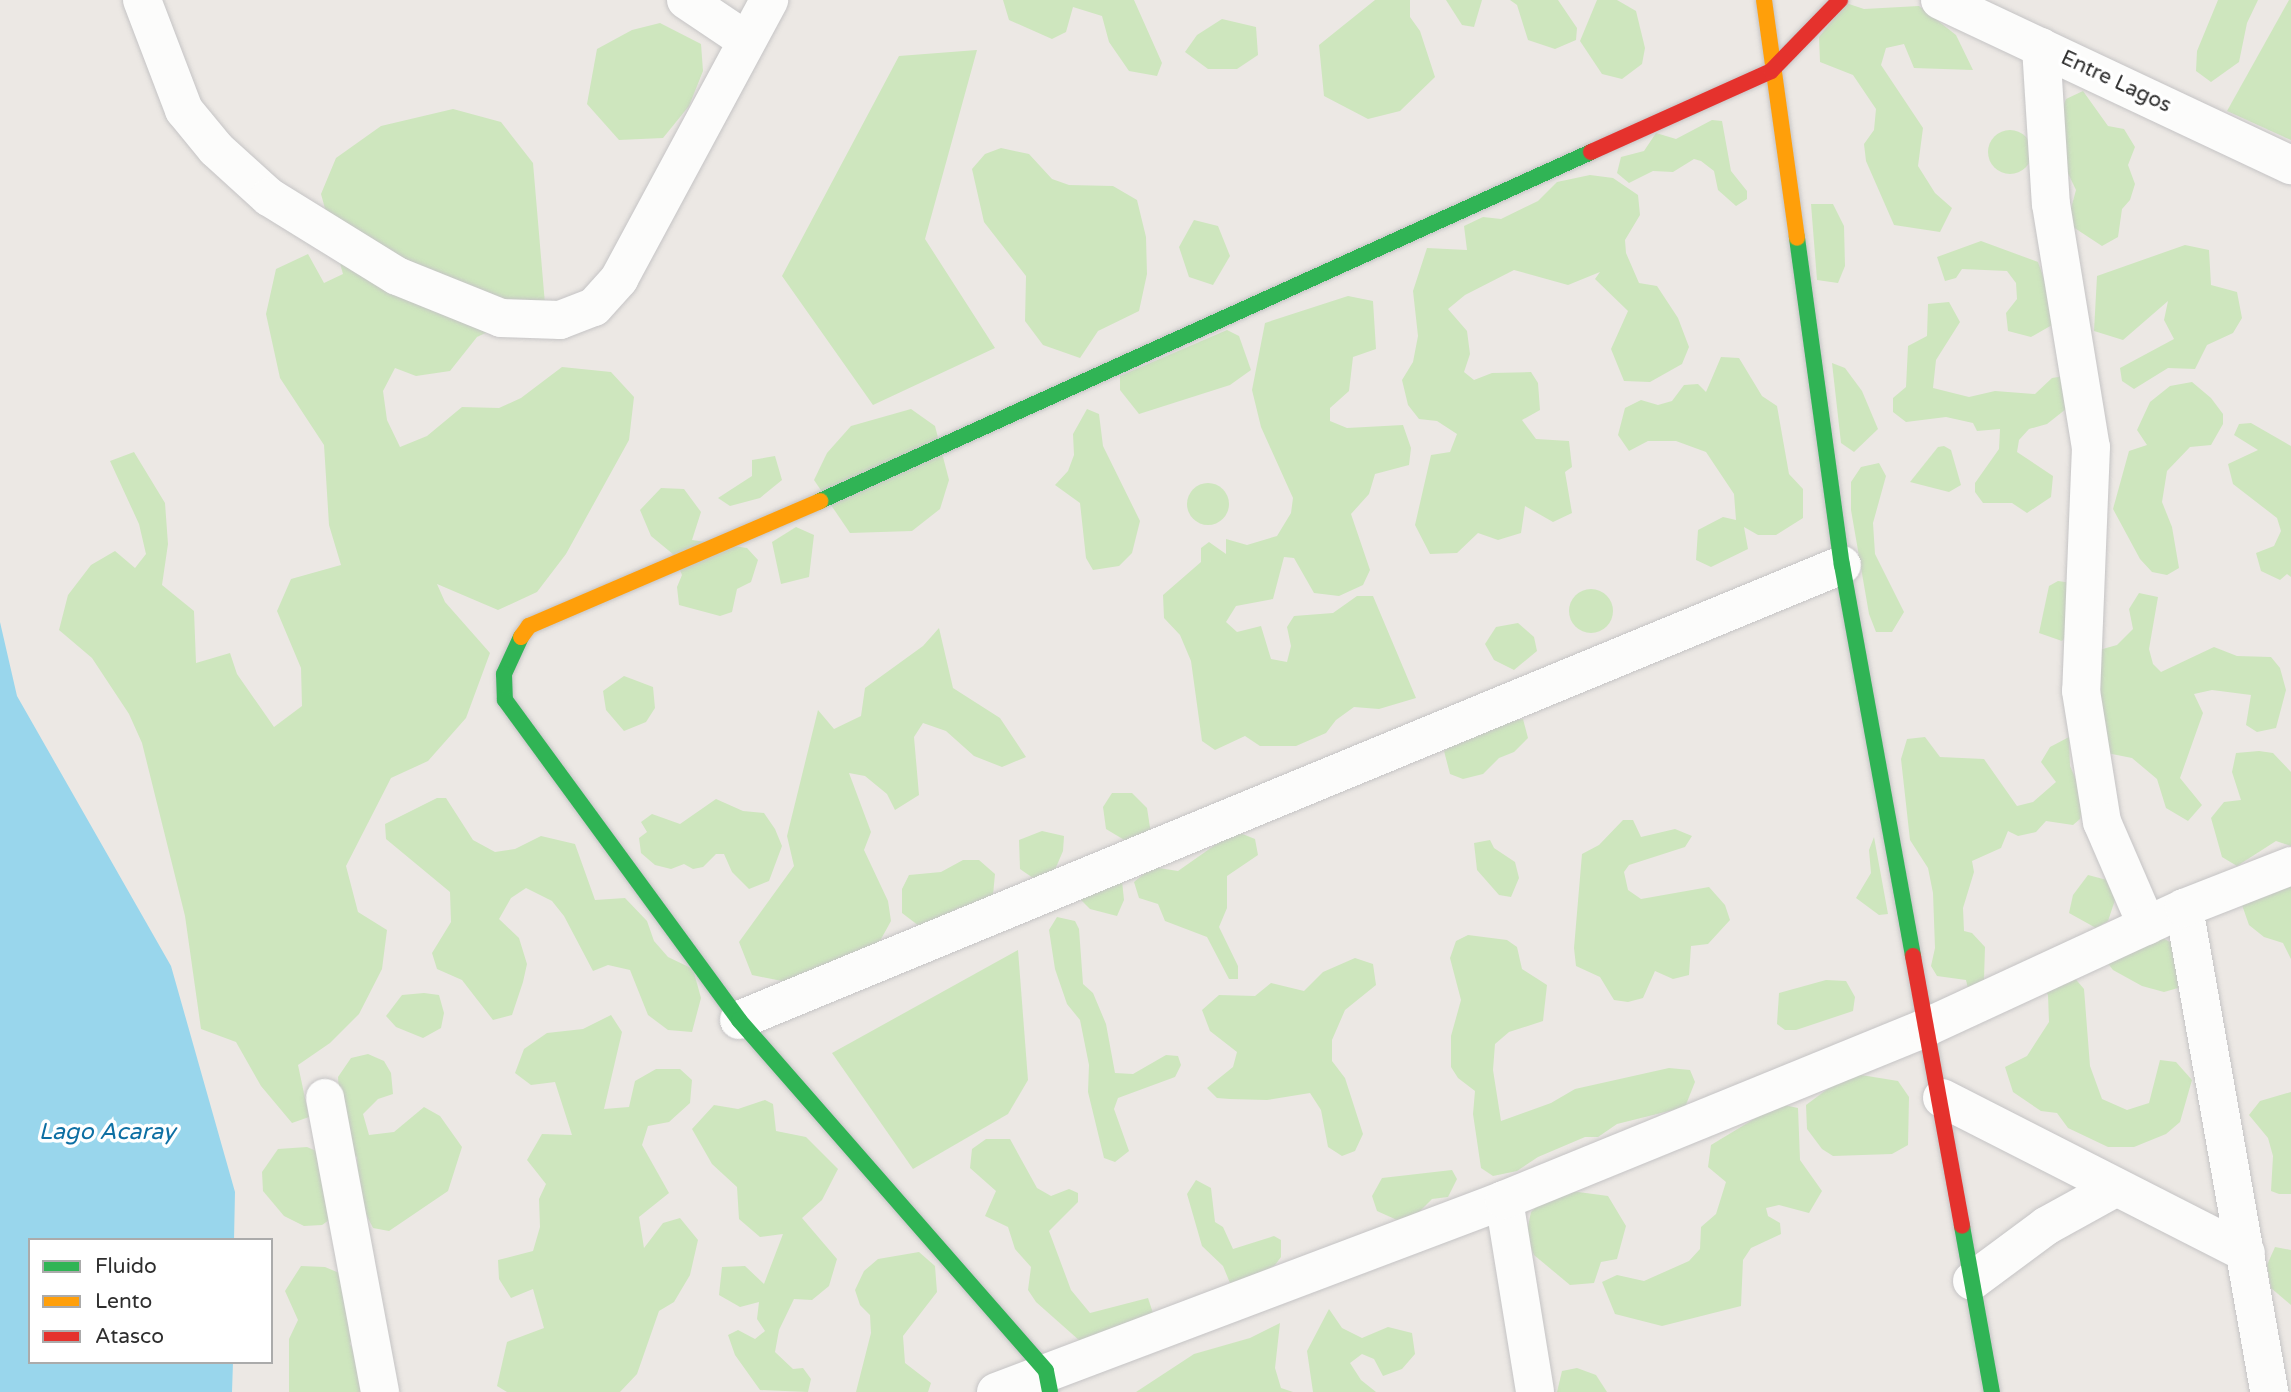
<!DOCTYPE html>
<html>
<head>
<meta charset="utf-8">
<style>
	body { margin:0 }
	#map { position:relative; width:2291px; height:1392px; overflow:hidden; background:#ece8e4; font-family:"Varela Round",sans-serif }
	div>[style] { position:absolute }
	.green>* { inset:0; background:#cee6be }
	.round { border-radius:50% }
	.water>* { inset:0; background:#99d6ec }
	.roads { filter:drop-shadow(0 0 2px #c5c4c5) drop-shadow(0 0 2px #c5c4c5) }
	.street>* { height:38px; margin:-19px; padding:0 19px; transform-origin:19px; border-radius:19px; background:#fcfcfb }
	.fast>* { height:16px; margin:-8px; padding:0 8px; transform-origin:8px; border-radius:8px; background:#30b455 }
	.slow>* { height:16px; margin:-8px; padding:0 8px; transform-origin:8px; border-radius:8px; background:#ff9f0a }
	.jam>* { height:16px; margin:-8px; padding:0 8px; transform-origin:8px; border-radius:8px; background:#e5322d }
	span { translate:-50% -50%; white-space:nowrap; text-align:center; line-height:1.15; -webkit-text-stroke:7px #fff; paint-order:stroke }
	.street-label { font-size:21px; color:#2e2e2e }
	.water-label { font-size:23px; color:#0d6fa3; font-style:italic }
	.legend { position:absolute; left:28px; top:1238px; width:245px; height:126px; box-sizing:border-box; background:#fff; border:2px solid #ababab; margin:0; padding:9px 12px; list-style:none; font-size:21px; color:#2e2e2e }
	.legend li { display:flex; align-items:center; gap:14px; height:35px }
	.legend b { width:35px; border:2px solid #ababab }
</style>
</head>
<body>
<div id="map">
	<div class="green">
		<i style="clip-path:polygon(1003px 0,1134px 0,1162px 63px,1157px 76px,1129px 71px,1109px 42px,1102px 16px,1073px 7px,1066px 32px,1052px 39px,1009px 20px)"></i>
		<i style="clip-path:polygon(1375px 0,1410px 0,1410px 17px,1420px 31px,1435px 77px,1400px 111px,1368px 119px,1324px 96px,1319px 45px)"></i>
		<i style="clip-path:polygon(1446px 0,1482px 0,1474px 27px,1462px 25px)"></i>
		<i style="clip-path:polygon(1510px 0,1558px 0,1577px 28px,1576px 40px,1555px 49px,1528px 40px,1517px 5px)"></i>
		<i style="clip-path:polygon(1597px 0,1617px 0,1636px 11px,1645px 48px,1642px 64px,1622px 79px,1602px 74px,1580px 41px)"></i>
		<i style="clip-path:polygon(2218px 0,2258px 0,2247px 23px,2239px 62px,2211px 82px,2196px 71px,2197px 51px)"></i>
		<i style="clip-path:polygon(2289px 0,2291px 0,2291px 140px,2227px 111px)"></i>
		<i style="clip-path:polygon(1846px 3px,1864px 9px,1919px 6px,1956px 35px,1973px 70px,1914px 68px,1904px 44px,1886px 48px,1881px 65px,1923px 128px,1918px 166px,1935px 193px,1952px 208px,1940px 232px,1894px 225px,1866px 161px,1864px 144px,1874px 130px,1876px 109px,1853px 75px,1820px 62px,1819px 37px)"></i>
		<i style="clip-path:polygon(1222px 19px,1256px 27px,1258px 55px,1237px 69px,1208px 69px,1185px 52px,1197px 35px)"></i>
		<i style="clip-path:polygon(660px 23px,701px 44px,703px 71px,689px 106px,663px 138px,619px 140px,587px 104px,597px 49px,632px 30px)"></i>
		<i style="clip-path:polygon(977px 50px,925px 239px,995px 348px,873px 405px,782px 276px,899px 56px)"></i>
		<i style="clip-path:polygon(2083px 91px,2108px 126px,2124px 129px,2135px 147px,2128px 165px,2135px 184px,2130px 200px,2122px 209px,2118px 237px,2102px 246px,2067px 223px,2076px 190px,2063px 163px,2059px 118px,2066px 99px)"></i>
		<i style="clip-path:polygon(453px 109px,501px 122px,533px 163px,545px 304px,477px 337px,450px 371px,416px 376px,395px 368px,383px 391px,387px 420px,400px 447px,427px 436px,462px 407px,499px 408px,521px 398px,562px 367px,611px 372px,634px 397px,629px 440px,566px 554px,537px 592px,498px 610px,437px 584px,445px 602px,490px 653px,466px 718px,428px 761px,391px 778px,346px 866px,358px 912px,387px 930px,382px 969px,359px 1014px,330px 1043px,298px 1065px,309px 1117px,292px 1123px,261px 1086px,236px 1042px,201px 1029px,185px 916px,142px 743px,129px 714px,92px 658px,59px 630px,68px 595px,91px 565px,115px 551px,135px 568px,146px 554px,139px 524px,110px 461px,134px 452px,165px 503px,168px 544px,162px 585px,194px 611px,196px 663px,230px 653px,237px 674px,274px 727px,302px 706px,301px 668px,277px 611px,291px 579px,341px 565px,329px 525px,324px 445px,280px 378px,266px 314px,276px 269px,308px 254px,324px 283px,343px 274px,321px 194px,336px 158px,381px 126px)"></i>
		<i style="clip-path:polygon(1712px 120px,1722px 121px,1731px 171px,1747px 191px,1747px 199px,1736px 206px,1718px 190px,1714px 171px,1701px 161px,1694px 159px,1673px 172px,1653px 171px,1629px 183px,1617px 173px,1621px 157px,1644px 151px,1656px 133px,1676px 139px)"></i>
		<i class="round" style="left:1988px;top:130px;width:44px;height:44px"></i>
		<i style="clip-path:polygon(1001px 148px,1029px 154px,1052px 179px,1069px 185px,1113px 186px,1137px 200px,1146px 237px,1147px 274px,1139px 311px,1098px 331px,1080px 358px,1043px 345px,1025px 321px,1026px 276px,984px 222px,972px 169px,985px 154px)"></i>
		<i style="clip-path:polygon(1590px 175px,1613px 178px,1638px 195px,1640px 215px,1625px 240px,1626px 253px,1639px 283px,1657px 286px,1678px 318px,1689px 347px,1682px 364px,1650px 382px,1624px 381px,1611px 349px,1628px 311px,1595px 279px,1600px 272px,1568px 285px,1514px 270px,1465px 295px,1448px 309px,1467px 331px,1470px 354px,1464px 372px,1474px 380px,1492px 373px,1531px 372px,1538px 383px,1540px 410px,1522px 420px,1536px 439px,1569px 441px,1572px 467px,1565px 472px,1572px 513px,1553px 522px,1525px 506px,1521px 533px,1498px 540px,1478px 533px,1457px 553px,1430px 554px,1415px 525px,1431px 455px,1450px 452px,1457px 434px,1437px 421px,1419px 419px,1408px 405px,1402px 380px,1413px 362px,1418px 336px,1413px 291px,1427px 248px,1467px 250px,1464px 226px,1483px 217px,1501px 219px,1538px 201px,1557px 182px)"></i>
		<i style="clip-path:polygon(1811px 204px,1833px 204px,1844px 226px,1845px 266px,1838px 283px,1817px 280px)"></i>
		<i style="clip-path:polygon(1194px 220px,1218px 226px,1230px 256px,1213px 285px,1189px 277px,1179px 247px)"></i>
		<i style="clip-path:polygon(1981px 241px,2038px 262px,2059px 321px,2031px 337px,2008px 331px,2006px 313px,2017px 299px,2016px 283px,2007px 271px,1962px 269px,1956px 278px,1945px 281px,1937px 257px)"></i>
		<i style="clip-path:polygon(2185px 245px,2209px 250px,2211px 285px,2237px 292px,2242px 318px,2233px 333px,2207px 345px,2195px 369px,2168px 368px,2134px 389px,2122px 381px,2120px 368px,2174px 339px,2164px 320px,2168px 301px,2123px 340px,2094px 331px,2097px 276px)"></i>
		<i style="clip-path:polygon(1348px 296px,1373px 301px,1376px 349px,1353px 357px,1349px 391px,1330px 408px,1330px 421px,1347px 428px,1403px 425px,1411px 448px,1409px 465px,1375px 474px,1369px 494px,1351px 514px,1370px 570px,1363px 585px,1339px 596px,1314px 593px,1294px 558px,1284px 557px,1273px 599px,1236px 606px,1226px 622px,1237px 632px,1261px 626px,1271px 659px,1287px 662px,1291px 646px,1287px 627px,1294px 616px,1333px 613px,1357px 596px,1373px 596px,1416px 698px,1379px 709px,1354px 707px,1336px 720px,1326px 733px,1296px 746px,1260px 746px,1245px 736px,1215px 750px,1202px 741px,1191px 661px,1180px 635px,1164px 618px,1163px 595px,1201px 562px,1201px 548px,1209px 542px,1226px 554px,1226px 539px,1247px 545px,1277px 536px,1291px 513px,1293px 498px,1261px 427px,1252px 390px,1265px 323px)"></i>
		<i style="clip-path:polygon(1949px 302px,1960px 322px,1936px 360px,1933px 388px,1969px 397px,1995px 391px,2035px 394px,2052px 378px,2065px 376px,2066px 409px,2047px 424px,2029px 429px,2019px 440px,2017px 452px,2053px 476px,2051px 497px,2027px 513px,2012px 503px,1983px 503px,1975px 492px,1975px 483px,1999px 449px,2000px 429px,1977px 431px,1973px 423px,1946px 417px,1906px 422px,1893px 412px,1893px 398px,1906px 387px,1908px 346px,1927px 336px,1928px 304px)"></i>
		<i style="clip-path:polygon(1227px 330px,1239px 336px,1251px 370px,1230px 385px,1139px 414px,1120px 390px,1120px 376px)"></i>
		<i style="clip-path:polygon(1721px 357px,1739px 358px,1762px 396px,1777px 406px,1789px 474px,1803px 489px,1803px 518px,1776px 535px,1758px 535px,1744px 527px,1748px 549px,1711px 567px,1696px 560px,1698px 530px,1723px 517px,1736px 520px,1734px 494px,1706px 452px,1676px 441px,1648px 441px,1629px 451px,1618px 435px,1625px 408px,1641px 400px,1658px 405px,1672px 401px,1684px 385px,1698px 384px,1706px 392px)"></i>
		<i style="clip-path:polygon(1832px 363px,1845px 368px,1862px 391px,1878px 429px,1854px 452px,1841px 443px)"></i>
		<i style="clip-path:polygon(2192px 382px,2211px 398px,2223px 414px,2223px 424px,2211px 445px,2190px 447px,2167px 471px,2162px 502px,2172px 527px,2179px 568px,2167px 575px,2152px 572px,2140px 559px,2113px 509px,2129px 451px,2147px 445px,2137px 430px,2150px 402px,2170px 386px)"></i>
		<i style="clip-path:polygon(911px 409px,935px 426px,949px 480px,940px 509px,912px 531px,850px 533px,814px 480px,827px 453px,851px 426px)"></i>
		<i style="clip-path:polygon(1087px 409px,1099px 414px,1103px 446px,1140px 521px,1132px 553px,1119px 566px,1093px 570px,1086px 558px,1080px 503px,1055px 485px,1068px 471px,1074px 455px,1073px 434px)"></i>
		<i style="clip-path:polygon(2251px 423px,2291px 446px,2291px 577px,2287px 574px,2280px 580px,2261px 571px,2256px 553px,2274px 546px,2281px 531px,2277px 518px,2233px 484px,2228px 464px,2258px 450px,2234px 435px,2239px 424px)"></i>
		<i style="clip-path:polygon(1944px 446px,1951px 450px,1961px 485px,1949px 492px,1910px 482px,1938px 447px)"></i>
		<i style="clip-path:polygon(775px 456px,782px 480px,760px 498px,730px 506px,718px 498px,752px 476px,752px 460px)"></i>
		<i style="clip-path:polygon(1879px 463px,1886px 476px,1873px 523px,1875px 554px,1904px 612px,1892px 632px,1876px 632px,1869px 614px,1851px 510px,1851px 482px,1861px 467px)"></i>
		<i class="round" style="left:1187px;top:483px;width:42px;height:42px"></i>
		<i style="clip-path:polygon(661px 488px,684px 489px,701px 512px,692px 540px,747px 548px,758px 560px,751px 582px,737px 589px,732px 612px,720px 616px,679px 605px,677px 587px,682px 575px,674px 555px,651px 536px,640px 510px)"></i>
		<i style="clip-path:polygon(796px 527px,814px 535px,809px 577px,781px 584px,772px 542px)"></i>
		<i style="clip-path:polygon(2058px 581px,2072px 583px,2073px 627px,2062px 641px,2039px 633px,2049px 586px)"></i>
		<i class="round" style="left:1569px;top:589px;width:44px;height:44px"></i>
		<i style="clip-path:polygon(2139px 593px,2158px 597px,2149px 649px,2153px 664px,2161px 672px,2214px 647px,2237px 656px,2271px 657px,2280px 668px,2286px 690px,2276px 728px,2257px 732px,2246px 725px,2251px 695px,2212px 690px,2194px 694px,2203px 713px,2180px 778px,2202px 805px,2188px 821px,2166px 808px,2157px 779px,2132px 758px,2107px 753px,2092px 652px,2117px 645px,2133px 629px,2129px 609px)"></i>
		<i style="clip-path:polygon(1518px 623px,1534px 637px,1537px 651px,1514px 670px,1494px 660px,1485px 644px,1496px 627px)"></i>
		<i style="clip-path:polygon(939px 628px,953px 688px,1000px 718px,1026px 757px,1002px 767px,974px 756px,946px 731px,923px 723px,914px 737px,919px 795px,895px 810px,887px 794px,865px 776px,849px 773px,871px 832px,864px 850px,888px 901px,891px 921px,875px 950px,792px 983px,752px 975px,739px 942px,794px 866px,787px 836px,818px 710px,834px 729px,861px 716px,865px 688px,923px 646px)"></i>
		<i style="clip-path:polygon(624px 676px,653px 687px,655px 708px,646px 722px,624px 731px,606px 710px,603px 691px)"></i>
		<i style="clip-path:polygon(1523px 719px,1528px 738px,1514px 752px,1499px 758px,1483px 774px,1463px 779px,1450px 774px,1444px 751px,1473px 730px)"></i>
		<i style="clip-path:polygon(1925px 737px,1940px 757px,1984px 759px,2017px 806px,2033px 802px,2056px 782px,2041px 762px,2050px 747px,2069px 737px,2070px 766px,2084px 798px,2080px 819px,2073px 825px,2046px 821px,2036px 832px,2018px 836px,2008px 831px,2001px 848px,1972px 861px,1974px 872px,1963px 908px,1964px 931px,1972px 933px,1985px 947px,1984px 979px,1989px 992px,1969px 993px,1966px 980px,1937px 976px,1931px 966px,1935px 948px,1933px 893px,1928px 868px,1910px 840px,1901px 759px,1907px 739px)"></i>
		<i style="clip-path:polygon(2259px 751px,2273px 753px,2291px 772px,2291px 846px,2276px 841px,2237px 866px,2222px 857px,2211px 818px,2224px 802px,2241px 800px,2232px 772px,2236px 753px)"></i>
		<i style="clip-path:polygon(1112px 793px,1132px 793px,1147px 808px,1151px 834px,1131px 844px,1106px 829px,1103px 807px)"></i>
		<i style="clip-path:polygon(437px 798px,446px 798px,473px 840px,495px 852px,515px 849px,541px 836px,575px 844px,595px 900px,625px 898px,647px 921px,654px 941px,668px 957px,693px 969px,701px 998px,692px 1032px,668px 1030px,648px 1015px,630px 970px,608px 965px,593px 971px,564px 916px,552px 901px,526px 888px,511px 898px,499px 919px,519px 938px,527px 964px,523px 982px,512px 1015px,493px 1020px,462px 980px,437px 969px,432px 953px,451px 922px,450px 892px,386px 839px,385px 824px)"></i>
		<i style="clip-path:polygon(716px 799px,743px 811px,764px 813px,775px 829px,782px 846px,769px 881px,749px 889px,732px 872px,724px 854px,716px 854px,703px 867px,693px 869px,684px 864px,671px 869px,655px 865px,641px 853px,639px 838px,647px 832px,641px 822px,652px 814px,680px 824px)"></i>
		<i style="clip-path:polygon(1623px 820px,1633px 820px,1641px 837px,1675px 829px,1692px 836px,1685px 847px,1629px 865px,1624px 872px,1628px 890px,1641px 899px,1709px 887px,1725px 905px,1730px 920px,1708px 944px,1691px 946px,1689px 975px,1673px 979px,1655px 971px,1643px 998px,1628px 1002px,1614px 1000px,1600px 977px,1576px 966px,1574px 948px,1582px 854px,1599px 845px)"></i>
		<i style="clip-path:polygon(1042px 831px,1064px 836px,1063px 851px,1054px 872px,1033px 878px,1020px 869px,1019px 840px)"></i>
		<i style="clip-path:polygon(1235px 831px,1255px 839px,1258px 855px,1227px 876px,1227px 908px,1219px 927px,1238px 966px,1238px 979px,1229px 979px,1207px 937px,1165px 921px,1158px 904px,1139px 898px,1134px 882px,1152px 867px,1178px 871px)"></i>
		<i style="clip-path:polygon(1874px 837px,1888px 914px,1879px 915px,1856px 898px,1871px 873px,1869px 850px)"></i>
		<i style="clip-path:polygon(1490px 840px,1494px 848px,1515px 862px,1519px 878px,1511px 897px,1499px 895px,1477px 870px,1474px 843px)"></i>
		<i style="clip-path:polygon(963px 860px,979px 860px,995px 874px,993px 895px,977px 911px,958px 908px,923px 929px,902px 913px,902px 889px,909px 875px,941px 872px)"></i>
		<i style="clip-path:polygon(2088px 875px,2107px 880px,2117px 894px,2108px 921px,2096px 928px,2069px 913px,2073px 895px)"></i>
		<i style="clip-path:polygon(1122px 881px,1124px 900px,1117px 916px,1090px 909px,1081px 900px,1082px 885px)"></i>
		<i style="clip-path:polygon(2291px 883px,2291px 959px,2283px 943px,2264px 937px,2249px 925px,2242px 905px)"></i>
		<i style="clip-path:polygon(1057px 917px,1075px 921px,1079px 929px,1083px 984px,1093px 993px,1106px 1024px,1115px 1073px,1133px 1074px,1166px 1055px,1178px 1056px,1181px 1065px,1175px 1077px,1118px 1098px,1114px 1109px,1129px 1151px,1115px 1162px,1104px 1158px,1088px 1092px,1089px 1065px,1080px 1020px,1067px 1004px,1055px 969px,1049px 930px)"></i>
		<i style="clip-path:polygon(2155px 934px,2183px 949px,2178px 988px,2164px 992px,2142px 986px,2113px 970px,2097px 949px)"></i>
		<i style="clip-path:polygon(1468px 935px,1507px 940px,1517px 947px,1522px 969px,1547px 985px,1543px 1021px,1509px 1032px,1495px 1044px,1493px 1070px,1501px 1121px,1551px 1103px,1575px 1089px,1669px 1068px,1690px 1070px,1695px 1082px,1685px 1107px,1617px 1124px,1598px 1137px,1585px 1137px,1538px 1157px,1517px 1171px,1493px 1176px,1481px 1168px,1473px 1114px,1475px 1091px,1458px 1078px,1451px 1067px,1451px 1036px,1461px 1000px,1450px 958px,1456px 941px)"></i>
		<i style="clip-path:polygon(1018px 950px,1028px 1080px,1008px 1114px,913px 1169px,832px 1053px)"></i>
		<i style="clip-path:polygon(1355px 958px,1373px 964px,1376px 985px,1345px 1010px,1332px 1040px,1332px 1061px,1345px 1078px,1363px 1134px,1355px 1151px,1342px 1156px,1328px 1147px,1321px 1110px,1310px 1093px,1267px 1100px,1230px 1099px,1217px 1098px,1207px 1088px,1233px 1067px,1237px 1052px,1210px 1031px,1202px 1010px,1219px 995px,1255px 996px,1271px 983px,1304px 991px,1323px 972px)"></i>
		<i style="clip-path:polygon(2067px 969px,2084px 989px,2090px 1066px,2102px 1099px,2127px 1110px,2149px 1103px,2160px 1060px,2176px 1062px,2192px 1080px,2180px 1122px,2166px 1134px,2134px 1147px,2108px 1147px,2068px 1128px,2057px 1113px,2041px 1111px,2013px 1092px,2005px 1067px,2027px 1056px,2049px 1022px,2048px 995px,2038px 978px)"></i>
		<i style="clip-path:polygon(1826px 980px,1846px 981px,1855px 997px,1853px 1011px,1796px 1030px,1785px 1030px,1777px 1024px,1779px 993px)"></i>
		<i style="clip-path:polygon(424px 993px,439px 995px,444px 1013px,441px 1028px,423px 1038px,396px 1027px,386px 1016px,402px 995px)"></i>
		<i style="clip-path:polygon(611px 1015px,622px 1032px,604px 1109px,629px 1107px,635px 1081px,656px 1069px,680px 1069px,692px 1080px,690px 1103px,669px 1122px,648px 1126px,642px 1145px,669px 1193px,639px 1217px,644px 1248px,663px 1223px,680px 1218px,698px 1240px,690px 1275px,674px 1302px,659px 1311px,637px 1374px,620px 1392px,507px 1392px,497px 1386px,507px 1342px,544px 1328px,533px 1289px,511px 1298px,499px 1279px,498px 1260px,533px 1251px,540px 1227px,539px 1199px,546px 1184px,527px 1160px,542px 1134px,572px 1135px,555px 1082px,531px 1085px,515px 1073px,524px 1049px,547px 1033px,583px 1029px)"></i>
		<i style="clip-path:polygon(368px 1054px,384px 1061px,391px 1073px,393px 1094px,378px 1099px,363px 1114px,369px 1135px,394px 1132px,424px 1107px,440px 1116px,462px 1147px,448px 1191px,389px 1231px,373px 1228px,359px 1200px,357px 1157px,347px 1153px,339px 1095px,338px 1077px,351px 1058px)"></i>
		<i style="clip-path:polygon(1849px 1073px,1898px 1081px,1909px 1097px,1908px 1145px,1892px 1154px,1833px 1156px,1822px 1149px,1807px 1129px,1806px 1105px)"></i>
		<i style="clip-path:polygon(2291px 1092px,2291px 1194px,2279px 1194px,2271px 1191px,2273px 1156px,2268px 1138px,2249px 1115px,2260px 1101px)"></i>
		<i style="clip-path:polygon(765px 1100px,773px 1104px,776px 1131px,806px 1137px,838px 1169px,822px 1200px,802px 1218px,837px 1259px,829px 1286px,812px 1300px,794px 1299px,779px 1330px,775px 1352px,793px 1369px,803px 1368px,811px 1379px,808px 1392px,760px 1390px,735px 1355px,728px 1335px,738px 1330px,755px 1339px,765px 1331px,757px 1319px,759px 1302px,740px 1307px,719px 1295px,722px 1267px,745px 1266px,764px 1284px,783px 1234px,760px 1237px,739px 1219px,737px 1187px,712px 1164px,692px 1129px,714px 1105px,738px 1109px)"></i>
		<i style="clip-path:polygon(1779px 1104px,1798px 1108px,1800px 1160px,1822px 1191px,1809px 1213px,1779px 1205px,1766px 1208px,1768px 1216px,1780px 1223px,1781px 1234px,1751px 1248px,1743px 1260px,1741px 1306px,1662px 1326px,1615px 1314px,1602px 1282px,1617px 1275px,1644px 1281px,1689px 1261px,1700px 1249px,1701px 1227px,1716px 1214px,1726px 1182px,1708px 1167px,1711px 1145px)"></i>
		<i style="clip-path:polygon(986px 1139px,1010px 1139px,1037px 1188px,1051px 1196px,1069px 1189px,1078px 1193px,1078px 1202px,1049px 1231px,1071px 1290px,1090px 1313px,1148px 1298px,1153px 1313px,1080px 1341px,1036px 1302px,1028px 1290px,1031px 1267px,1015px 1249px,1008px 1227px,985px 1216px,996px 1191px,970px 1168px,972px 1149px)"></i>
		<i style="clip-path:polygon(307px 1147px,344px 1163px,335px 1216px,322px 1225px,304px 1226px,284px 1216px,263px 1191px,262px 1172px,278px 1149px)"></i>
		<i style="clip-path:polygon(1452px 1170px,1457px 1179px,1448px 1197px,1432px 1199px,1418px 1213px,1397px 1220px,1377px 1211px,1372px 1196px,1382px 1178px)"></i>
		<i style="clip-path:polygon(1196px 1180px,1211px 1188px,1215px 1222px,1223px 1227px,1233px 1249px,1274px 1236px,1281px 1240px,1281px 1257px,1275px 1265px,1251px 1281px,1230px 1283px,1223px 1266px,1202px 1246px,1187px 1194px)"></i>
		<i style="clip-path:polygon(1571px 1191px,1608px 1196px,1626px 1226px,1617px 1259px,1601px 1262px,1594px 1283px,1570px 1285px,1534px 1255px,1526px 1236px,1531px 1212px,1545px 1198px)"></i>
		<i style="clip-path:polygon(2275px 1247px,2291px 1250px,2291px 1305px,2271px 1288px,2267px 1265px)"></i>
		<i style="clip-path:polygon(919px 1252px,935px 1266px,937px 1292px,903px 1336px,905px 1363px,931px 1383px,928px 1392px,856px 1392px,871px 1333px,870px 1315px,860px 1305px,855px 1290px,864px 1271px,878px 1259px)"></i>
		<i style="clip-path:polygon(301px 1266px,325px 1267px,344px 1275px,356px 1324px,350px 1344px,370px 1382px,368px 1392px,289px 1392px,289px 1339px,298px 1320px,285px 1291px)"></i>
		<i style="clip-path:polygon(1329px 1309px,1342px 1328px,1362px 1338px,1388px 1327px,1412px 1333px,1415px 1354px,1402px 1369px,1383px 1376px,1374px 1359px,1362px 1354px,1350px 1363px,1361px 1380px,1376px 1392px,1313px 1392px,1307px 1351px)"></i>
		<i style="clip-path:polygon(1280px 1323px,1275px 1368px,1281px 1388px,1293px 1392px,1136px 1392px,1194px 1354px,1250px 1338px)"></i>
		<i style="clip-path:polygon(1577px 1368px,1596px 1375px,1607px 1392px,1557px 1392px,1562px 1371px)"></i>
	</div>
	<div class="water">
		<i style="clip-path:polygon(0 622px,17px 696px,171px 966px,235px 1192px,234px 1240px,30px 1240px,30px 1362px,233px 1362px,232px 1392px,0 1392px)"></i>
	</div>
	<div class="roads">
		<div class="street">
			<i style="left:142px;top:0;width:118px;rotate:69.1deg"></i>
			<i style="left:184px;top:110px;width:50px;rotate:50.6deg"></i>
			<i style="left:216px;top:149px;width:72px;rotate:42.2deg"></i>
			<i style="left:269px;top:197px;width:150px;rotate:31.7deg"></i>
			<i style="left:397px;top:276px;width:112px;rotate:22deg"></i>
			<i style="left:501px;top:318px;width:59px;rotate:1.9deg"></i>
			<i style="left:560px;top:320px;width:36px;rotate:-21deg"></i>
			<i style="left:594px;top:307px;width:38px;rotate:-48deg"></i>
			<i style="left:619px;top:279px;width:317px;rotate:-61.7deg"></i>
			<i style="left:686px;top:0;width:70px;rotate:33.9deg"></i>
			<i style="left:1940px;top:0;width:388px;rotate:25.2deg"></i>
			<i style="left:2041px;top:47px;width:157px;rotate:86.4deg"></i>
			<i style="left:2051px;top:204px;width:246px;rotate:80.7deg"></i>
			<i style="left:2091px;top:447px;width:244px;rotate:92.3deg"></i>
			<i style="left:2081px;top:691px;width:133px;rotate:80.9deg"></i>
			<i style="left:2102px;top:822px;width:113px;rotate:66.6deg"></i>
			<i style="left:2184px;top:908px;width:491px;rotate:80deg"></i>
			<i style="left:739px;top:1020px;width:1193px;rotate:-22.42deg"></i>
			<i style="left:325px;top:1098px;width:299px;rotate:79.4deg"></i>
			<i style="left:1942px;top:1098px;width:341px;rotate:27deg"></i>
			<i style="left:1504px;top:1200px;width:194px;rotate:80.8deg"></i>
			<i style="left:1972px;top:1281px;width:92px;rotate:-36.6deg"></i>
			<i style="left:2046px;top:1226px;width:79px;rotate:-28.8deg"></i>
			<i style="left:996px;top:1392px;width:543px;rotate:-20.7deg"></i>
			<i style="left:1504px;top:1200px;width:457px;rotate:-22.2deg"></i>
			<i style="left:1927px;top:1027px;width:283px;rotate:-24.8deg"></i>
			<i style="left:2184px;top:908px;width:115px;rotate:-21.4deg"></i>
		</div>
		<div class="fast">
			<i style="left:1797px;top:238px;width:330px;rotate:82.2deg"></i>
			<i style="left:1842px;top:565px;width:397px;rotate:79.7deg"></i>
			<i style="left:820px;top:501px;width:846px;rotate:-24.35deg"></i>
			<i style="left:521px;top:637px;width:41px;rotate:114.7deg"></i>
			<i style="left:504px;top:674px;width:26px;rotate:88deg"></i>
			<i style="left:505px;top:700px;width:396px;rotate:53.8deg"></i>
			<i style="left:739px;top:1020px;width:466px;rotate:48.8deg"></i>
			<i style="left:1046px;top:1371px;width:21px;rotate:79deg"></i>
			<i style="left:1962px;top:1226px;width:169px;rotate:79.8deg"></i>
		</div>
		<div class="slow">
			<i style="left:1764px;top:0;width:240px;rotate:82.1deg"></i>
			<i style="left:521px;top:637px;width:14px;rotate:-54deg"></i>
			<i style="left:529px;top:626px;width:317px;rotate:-23.2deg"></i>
		</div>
		<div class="jam">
			<i style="left:1591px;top:152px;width:197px;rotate:-24.2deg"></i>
			<i style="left:1771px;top:71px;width:99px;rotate:-45.8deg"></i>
			<i style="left:1913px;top:956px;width:274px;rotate:79.7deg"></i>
		</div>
	</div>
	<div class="street-label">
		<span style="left:2116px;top:82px;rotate:25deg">Entre Lagos</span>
	</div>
	<div class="water-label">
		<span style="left:107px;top:1132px">Lago Acaray</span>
	</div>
	<ul class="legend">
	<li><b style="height:9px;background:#30b455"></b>Fluido</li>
	<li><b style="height:9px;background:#ff9f0a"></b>Lento</li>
	<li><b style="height:9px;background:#e5322d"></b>Atasco</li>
	</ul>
</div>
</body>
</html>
